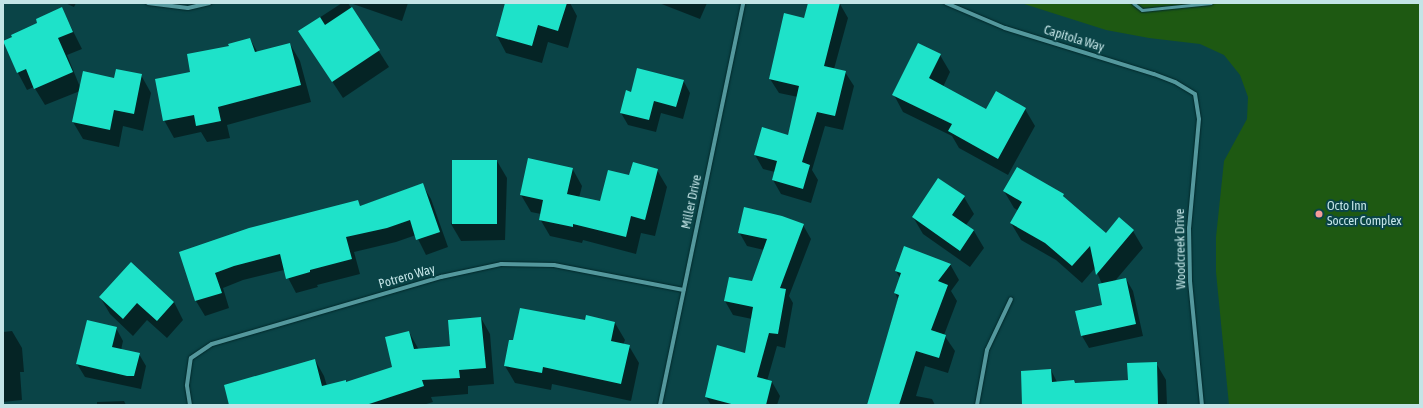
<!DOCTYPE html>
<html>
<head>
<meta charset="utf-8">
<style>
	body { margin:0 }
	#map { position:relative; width:1423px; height:408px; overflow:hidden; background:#0a4447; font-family:"Asap Condensed",sans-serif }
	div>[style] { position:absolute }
	.green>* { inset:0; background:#1e5912 }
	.shadow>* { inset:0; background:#0007 }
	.building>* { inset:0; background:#1ee2c9; transform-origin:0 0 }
	.roads { filter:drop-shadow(0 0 1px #02292b) drop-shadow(0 0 1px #02292b) }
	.service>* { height:3px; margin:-1.5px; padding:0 1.5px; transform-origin:1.5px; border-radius:1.5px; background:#54989d }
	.minor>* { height:4px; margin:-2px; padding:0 2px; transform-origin:2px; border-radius:2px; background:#54989d }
	.dots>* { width:11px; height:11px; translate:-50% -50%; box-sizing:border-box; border:2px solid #0a4447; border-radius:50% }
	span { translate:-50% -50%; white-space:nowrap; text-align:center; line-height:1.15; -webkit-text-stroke:4px #0a4447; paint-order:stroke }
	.street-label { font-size:13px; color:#c3e4e6 }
	.poi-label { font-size:13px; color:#c3e4e6 }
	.left { translate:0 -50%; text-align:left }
	.frame { position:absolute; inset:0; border:4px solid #c3e4e6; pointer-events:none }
</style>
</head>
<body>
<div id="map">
	<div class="green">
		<i style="clip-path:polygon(1021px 3px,1420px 3px,1420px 405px,1229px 405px,1216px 272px,1216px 237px,1224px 161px,1247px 119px,1248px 97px,1240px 75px,1224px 55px,1200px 44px,1149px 38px,1106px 30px)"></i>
	</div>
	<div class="shadow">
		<i style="clip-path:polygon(65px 3px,76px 3px,74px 7px)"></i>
		<i style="clip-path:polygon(342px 3px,348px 3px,389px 67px,343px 98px,299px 31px)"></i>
		<i style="clip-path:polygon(350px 3px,408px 3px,402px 21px)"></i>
		<i style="clip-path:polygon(506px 3px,570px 3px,577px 16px,568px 48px,548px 42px,542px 63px,506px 53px,497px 36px)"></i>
		<i style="clip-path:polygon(659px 3px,707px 3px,700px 19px)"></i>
		<i style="clip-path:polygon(809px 3px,840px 4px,848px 18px,834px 69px,845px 72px,854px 86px,843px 130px,825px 126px,812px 170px,818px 180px,811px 203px,781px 194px,773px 180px,775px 172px,763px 169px,755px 155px,788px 136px,798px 97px,779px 93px,770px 79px,804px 20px)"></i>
		<i style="clip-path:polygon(62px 9px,82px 49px,67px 55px,80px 87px,141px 75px,151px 93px,143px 131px,123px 126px,119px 147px,83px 139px,73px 122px,80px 91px,45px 105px,34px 87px,27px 90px,18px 73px,4px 41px,39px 24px)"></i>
		<i style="clip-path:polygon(250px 39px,258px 53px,290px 44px,300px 61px,311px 102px,227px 125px,230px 138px,207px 142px,201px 132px,174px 138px,164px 120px,191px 73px,230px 47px)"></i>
		<i style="clip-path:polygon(940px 55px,950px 72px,943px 87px,986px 110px,1025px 109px,1035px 126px,1008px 175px,959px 148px,952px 136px,903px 112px,894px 95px)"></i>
		<i style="clip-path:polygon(683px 80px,690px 93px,683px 119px,661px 113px,656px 132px,628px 125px,621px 113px,631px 93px)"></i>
		<i style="clip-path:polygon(497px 161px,507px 178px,505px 240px,461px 241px,451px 224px)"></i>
		<i style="clip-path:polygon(572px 168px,582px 186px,579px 198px,601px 202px,630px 176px,657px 170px,667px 187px,655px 236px,641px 233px,636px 254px,583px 240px,582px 243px,550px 236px,540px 219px,541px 214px,531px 212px,521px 195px)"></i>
		<i style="clip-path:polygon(422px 184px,431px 199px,448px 247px,426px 255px,416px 235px,396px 242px,354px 252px,360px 274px,317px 285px,318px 287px,296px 293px,284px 270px,243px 280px,223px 288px,229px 308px,205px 316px,196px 301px,180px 253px,358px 202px,360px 206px)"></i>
		<i style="clip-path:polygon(1004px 191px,1063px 195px,1066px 200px,1106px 234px,1119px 219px,1133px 231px,1143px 248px,1114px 282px,1126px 279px,1133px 291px,1143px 336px,1089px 348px,1082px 336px,1103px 305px,1102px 284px,1095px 268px,1082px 283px,1056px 260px,1021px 240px,1011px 223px,1019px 211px,1014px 208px)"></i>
		<i style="clip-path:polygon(964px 197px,974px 214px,966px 225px,974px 231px,984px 248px,970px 267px,923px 234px,913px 217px)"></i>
		<i style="clip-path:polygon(803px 225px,811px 239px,789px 296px,793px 303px,785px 348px,777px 346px,767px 381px,772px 382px,780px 396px,777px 405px,711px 405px,706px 397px,746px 354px,752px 319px,733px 315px,725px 301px,729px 278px,753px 283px,764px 250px,747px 246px,739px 232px)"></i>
		<i style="clip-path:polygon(950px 264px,959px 280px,951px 291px,957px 301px,944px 335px,955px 351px,948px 373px,925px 366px,916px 396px,932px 399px,935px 405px,868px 405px,898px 299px,895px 293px,900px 278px,896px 271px)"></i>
		<i style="clip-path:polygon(100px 297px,174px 302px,183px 320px,167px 338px,147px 320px,133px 336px,110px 314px)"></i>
		<i style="clip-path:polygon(481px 318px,490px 334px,494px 384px,468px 386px,468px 394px,431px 397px,433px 402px,423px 405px,230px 405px,315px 360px,324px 376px,327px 386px,346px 383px,393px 368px,409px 332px,419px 350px,451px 347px)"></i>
		<i style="clip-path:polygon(585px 321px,615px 323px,625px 340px,623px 345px,629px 346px,639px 363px,631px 401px,552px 384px,551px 390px,515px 383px,505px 366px,514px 342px)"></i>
		<i style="clip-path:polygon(116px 328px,123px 341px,121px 350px,139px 354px,146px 366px,141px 389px,85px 377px,77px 364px)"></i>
		<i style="clip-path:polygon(12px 331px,22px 348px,24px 372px,20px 372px,22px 400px,3px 402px,3px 332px)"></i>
		<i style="clip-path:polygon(1156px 363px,1166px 380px,1167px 405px,1024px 405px,1051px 370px,1057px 382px,1075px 383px,1129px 381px)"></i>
		<i style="clip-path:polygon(124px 401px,126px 405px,97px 405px,97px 402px)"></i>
	</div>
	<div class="building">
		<i style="clip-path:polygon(505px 3px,567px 3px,558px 31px,538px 25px,532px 46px,496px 36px)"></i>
		<i style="clip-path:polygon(808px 3px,840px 3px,824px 66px,846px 71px,835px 116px,817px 112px,802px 162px,810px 165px,803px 189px,772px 180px,777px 161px,754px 155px,762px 127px,788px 135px,799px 86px,769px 79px,784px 13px,804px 18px)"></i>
		<i style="clip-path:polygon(62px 7px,73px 32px,58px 38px,73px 72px,34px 89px,26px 69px,17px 73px,3px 41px,12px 37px,11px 35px,37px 23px,36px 19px)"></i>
		<i style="clip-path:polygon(352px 7px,380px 50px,332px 82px,298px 31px,320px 17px,325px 25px)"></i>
		<i style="clip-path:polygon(250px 38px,255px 52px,290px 43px,301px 85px,218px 107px,221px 121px,196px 126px,194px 115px,163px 121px,155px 79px,190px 72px,187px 54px,229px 46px,228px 44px)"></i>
		<i style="clip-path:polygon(918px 43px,941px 54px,929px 78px,986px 109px,996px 91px,1026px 108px,998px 159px,948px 131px,952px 124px,892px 95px)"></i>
		<i style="clip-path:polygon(637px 68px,684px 80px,676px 107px,654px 101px,649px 120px,620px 113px,626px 90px,631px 92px)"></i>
		<i style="clip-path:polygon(116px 69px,142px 74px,134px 114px,114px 110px,110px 130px,72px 122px,83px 71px,114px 78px)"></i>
		<i style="clip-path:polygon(528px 158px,573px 168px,567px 194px,600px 201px,608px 170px,629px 175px,633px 162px,658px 169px,645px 220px,631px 216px,626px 237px,573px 224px,573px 227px,539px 220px,543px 200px,520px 195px)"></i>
		<i style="left:452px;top:160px;width:45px;height:64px"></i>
		<i style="clip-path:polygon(1017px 167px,1064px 194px,1063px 196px,1106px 233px,1119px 217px,1134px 230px,1096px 275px,1090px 246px,1072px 266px,1045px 243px,1010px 223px,1022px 202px,1003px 191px)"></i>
		<i style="clip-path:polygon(938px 178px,965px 196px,952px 215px,974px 230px,960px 251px,912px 217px)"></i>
		<i style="clip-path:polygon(423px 183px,440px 232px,416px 240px,410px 220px,387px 228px,346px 237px,352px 259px,310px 270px,310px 272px,286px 279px,280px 254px,234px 266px,215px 273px,222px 293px,195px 301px,179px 252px,249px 228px,358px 200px,360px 206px)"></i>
		<i style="clip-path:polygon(744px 207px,782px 216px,804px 224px,780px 288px,786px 289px,778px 334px,769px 333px,757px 377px,772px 381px,766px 405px,735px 405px,705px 397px,717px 345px,745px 353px,753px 307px,724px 301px,729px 277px,752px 281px,767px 239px,738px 233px)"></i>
		<i style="clip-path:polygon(904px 246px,951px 264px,938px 281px,948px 285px,931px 330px,946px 335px,939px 358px,916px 351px,899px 405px,867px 405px,899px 295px,894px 293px,901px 273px,895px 271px)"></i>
		<i style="clip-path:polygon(131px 262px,174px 302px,157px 321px,137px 303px,123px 319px,99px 297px)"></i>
		<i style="clip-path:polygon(1126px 278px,1136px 324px,1081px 336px,1075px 311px,1102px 305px,1098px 284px)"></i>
		<i style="clip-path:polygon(520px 308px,585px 320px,586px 315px,615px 322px,611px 341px,630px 345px,621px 384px,543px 367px,542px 373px,504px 366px,509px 340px,513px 340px)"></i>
		<i style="clip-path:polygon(481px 317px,486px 368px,459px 370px,460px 378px,422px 380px,424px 386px,366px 405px,229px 405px,224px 385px,315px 359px,322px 386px,346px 380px,346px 382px,392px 367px,385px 337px,409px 331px,414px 349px,450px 346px,448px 320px)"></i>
		<i style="clip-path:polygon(87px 320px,117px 327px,112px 347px,140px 353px,134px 376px,127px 376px,76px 364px)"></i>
		<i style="clip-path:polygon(1157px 362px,1158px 405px,1022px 405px,1021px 371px,1051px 369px,1052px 382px,1074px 380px,1075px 383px,1128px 380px,1127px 363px)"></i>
	</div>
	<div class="roads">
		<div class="service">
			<i style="left:1133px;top:3px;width:11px;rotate:38deg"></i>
			<i style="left:1142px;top:10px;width:69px;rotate:-5.8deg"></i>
		</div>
		<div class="minor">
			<i style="left:148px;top:3px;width:40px;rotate:7.1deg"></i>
			<i style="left:188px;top:8px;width:22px;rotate:-13deg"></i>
			<i style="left:946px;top:3px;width:64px;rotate:23deg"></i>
			<i style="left:1005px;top:28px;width:156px;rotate:17.2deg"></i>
			<i style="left:1154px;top:74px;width:22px;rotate:21deg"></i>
			<i style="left:1175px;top:82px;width:23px;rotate:31deg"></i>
			<i style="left:1195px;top:94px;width:25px;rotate:81deg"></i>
			<i style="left:1199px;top:119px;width:109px;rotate:95.2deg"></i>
			<i style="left:1189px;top:228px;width:53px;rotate:88.9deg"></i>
			<i style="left:1190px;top:281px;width:125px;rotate:84.5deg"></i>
			<i style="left:190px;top:405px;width:20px;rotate:-99deg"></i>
			<i style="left:187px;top:385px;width:27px;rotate:-82deg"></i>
			<i style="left:191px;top:358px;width:25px;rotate:-34deg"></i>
			<i style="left:212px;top:344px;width:239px;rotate:-16.3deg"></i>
			<i style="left:441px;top:277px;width:61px;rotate:-12.2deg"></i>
			<i style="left:501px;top:264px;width:53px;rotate:1.1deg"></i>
			<i style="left:554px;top:265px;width:132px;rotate:10.9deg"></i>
			<i style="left:660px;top:405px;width:410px;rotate:-78.3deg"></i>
			<i style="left:977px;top:405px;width:56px;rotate:-79.7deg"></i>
			<i style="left:987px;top:350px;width:56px;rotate:-64.8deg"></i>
		</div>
	</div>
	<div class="dots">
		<i style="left:1319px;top:214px;background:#f59b9a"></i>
	</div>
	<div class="street-label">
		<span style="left:1074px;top:39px;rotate:17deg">Capitola Way</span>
		<span style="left:692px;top:202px;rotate:-78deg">Miller Drive</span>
		<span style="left:1181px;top:249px;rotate:-91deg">Woodcreek Drive</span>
		<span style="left:407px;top:277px;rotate:-16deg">Potrero Way</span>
	</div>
	<div class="poi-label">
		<span class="left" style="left:1327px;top:214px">Octo Inn<br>Soccer Complex</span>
	</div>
	<div class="frame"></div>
</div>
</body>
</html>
